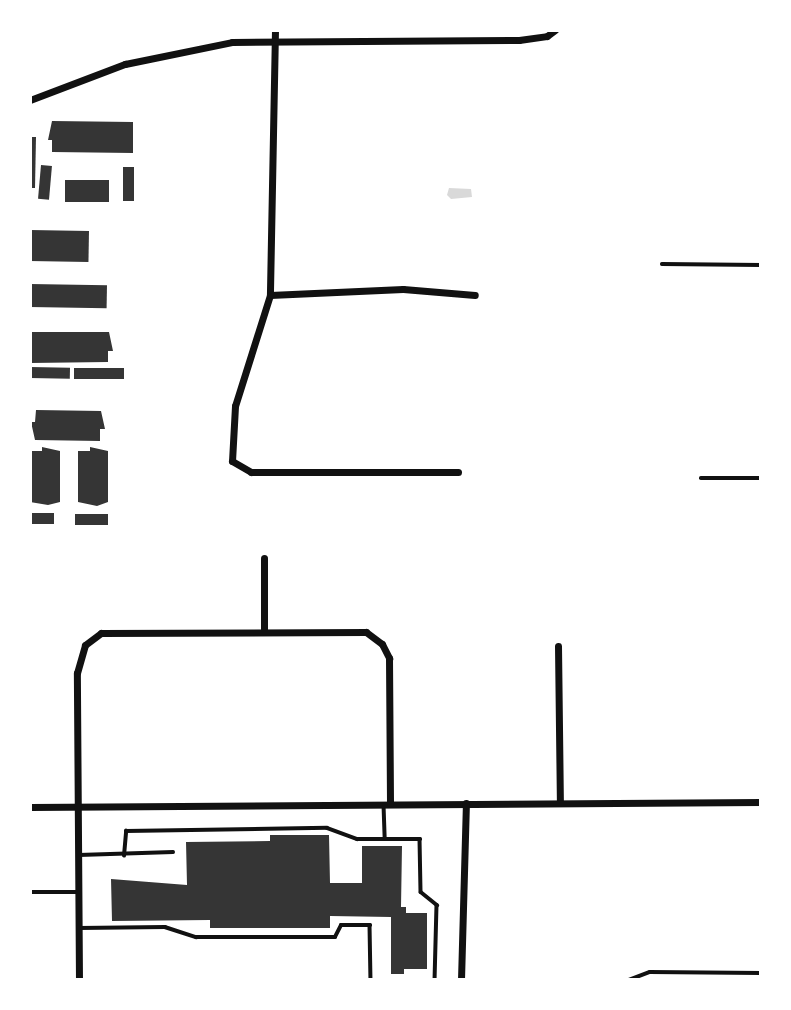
<!DOCTYPE html>
<html>
<head>
<meta charset="utf-8">
<style>
	body { margin:0 }
	#map { position:relative; width:791px; height:1010px; overflow:hidden; background:#fff; font-family:Helvetica,sans-serif }
	div>[style] { position:absolute }
	.water>* { inset:0; background:#d9d9d9 }
	.building>* { inset:0; background:#353535; transform-origin:0 0 }
	.service>* { height:3.5px; margin:-1.75px; padding:0 1.75px; transform-origin:1.75px; border-radius:1.75px; background:#111 }
	.minor>* { height:7px; margin:-3.5px; padding:0 3.5px; transform-origin:3.5px; border-radius:3.5px; background:#111 }
	span { translate:-50% -50%; white-space:nowrap; text-align:center; line-height:1.15; -webkit-text-stroke:5px #fff; paint-order:stroke }
	.frame { position:absolute; inset:0; border:32px solid #fff; pointer-events:none }
</style>
</head>
<body>
<div id="map">
	<div class="water">
		<i style="clip-path:polygon(449px 188px,471px 189px,472px 197px,451px 199px,447px 195px)"></i>
	</div>
	<div class="building">
		<i style="clip-path:polygon(52px 121px,133px 122px,133px 153px,52px 152px,52px 140px,48px 140px)"></i>
		<i style="clip-path:polygon(30px 137px,36px 137px,35px 188px,30px 188px)"></i>
		<i style="left:41px;top:165px;width:11px;height:34px;rotate:5deg"></i>
		<i style="left:123px;top:167px;width:11px;height:34px"></i>
		<i style="left:65px;top:180px;width:44px;height:22px"></i>
		<i style="left:30px;top:230px;width:59px;height:31px;rotate:1deg"></i>
		<i style="left:30px;top:284px;width:77px;height:23px;rotate:1deg"></i>
		<i style="clip-path:polygon(30px 332px,109px 332px,113px 351px,108px 351px,108px 362px,30px 363px)"></i>
		<i style="left:30px;top:367px;width:40px;height:11px;rotate:1deg"></i>
		<i style="left:74px;top:368px;width:50px;height:11px"></i>
		<i style="clip-path:polygon(36px 410px,101px 411px,105px 429px,100px 429px,100px 441px,35px 440px,31px 422px,35px 422px)"></i>
		<i style="clip-path:polygon(42px 447px,60px 451px,60px 502px,48px 505px,30px 502px,30px 451px,42px 451px)"></i>
		<i style="clip-path:polygon(90px 447px,108px 451px,108px 502px,97px 506px,78px 502px,78px 451px,90px 451px)"></i>
		<i style="left:30px;top:513px;width:24px;height:11px"></i>
		<i style="left:75px;top:514px;width:33px;height:11px"></i>
		<i style="clip-path:polygon(270px 835px,329px 835px,330px 883px,362px 883px,362px 846px,402px 846px,401px 907px,406px 907px,406px 913px,427px 913px,427px 969px,404px 969px,404px 974px,391px 974px,391px 917px,330px 916px,330px 928px,210px 928px,210px 920px,112px 921px,111px 879px,187px 885px,186px 842px,270px 841px)"></i>
	</div>
	<div class="service">
		<i style="left:662px;top:264px;width:99px;rotate:0.6deg"></i>
		<i style="left:701px;top:478px;width:60px"></i>
		<i style="left:384px;top:805px;width:34px;rotate:88deg"></i>
		<i style="left:79px;top:855px;width:94px;rotate:-1.8deg"></i>
		<i style="left:124px;top:856px;width:25px;rotate:-85deg"></i>
		<i style="left:126px;top:831px;width:201px;rotate:-0.9deg"></i>
		<i style="left:327px;top:828px;width:32px;rotate:20deg"></i>
		<i style="left:357px;top:839px;width:63px"></i>
		<i style="left:420px;top:839px;width:53px;rotate:88.9deg"></i>
		<i style="left:421px;top:892px;width:21px;rotate:39deg"></i>
		<i style="left:437px;top:905px;width:75px;rotate:91.5deg"></i>
		<i style="left:30px;top:892px;width:47px"></i>
		<i style="left:79px;top:928px;width:86px;rotate:-0.7deg"></i>
		<i style="left:165px;top:927px;width:33px;rotate:18deg"></i>
		<i style="left:196px;top:937px;width:139px"></i>
		<i style="left:335px;top:937px;width:13px;rotate:-63deg"></i>
		<i style="left:341px;top:925px;width:29px"></i>
		<i style="left:370px;top:925px;width:55px;rotate:89deg"></i>
		<i style="left:629px;top:980px;width:22px;rotate:-21deg"></i>
		<i style="left:650px;top:972px;width:111px;rotate:0.5deg"></i>
	</div>
	<div class="minor">
		<i style="left:275px;top:30px;width:265px;rotate:91.1deg"></i>
		<i style="left:270px;top:295px;width:116px;rotate:107.5deg"></i>
		<i style="left:235px;top:406px;width:55px;rotate:93.1deg"></i>
		<i style="left:232px;top:461px;width:22px;rotate:30deg"></i>
		<i style="left:251px;top:472px;width:207px"></i>
		<i style="left:30px;top:100px;width:102px;rotate:-20.8deg"></i>
		<i style="left:125px;top:64px;width:109px;rotate:-11.6deg"></i>
		<i style="left:232px;top:42px;width:287px;rotate:-0.4deg"></i>
		<i style="left:519px;top:40px;width:28px;rotate:-8deg"></i>
		<i style="left:547px;top:36px;width:10px;rotate:-37deg"></i>
		<i style="left:270px;top:295px;width:133px;rotate:-2.6deg"></i>
		<i style="left:403px;top:289px;width:72px;rotate:4.8deg"></i>
		<i style="left:264px;top:629px;width:71px;rotate:-90deg"></i>
		<i style="left:558px;top:646px;width:156px;rotate:89.3deg"></i>
		<i style="left:30px;top:807px;width:731px;rotate:-0.39deg"></i>
		<i style="left:79px;top:980px;width:307px;rotate:-90.4deg"></i>
		<i style="left:77px;top:673px;width:29px;rotate:-74deg"></i>
		<i style="left:85px;top:645px;width:20px;rotate:-37deg"></i>
		<i style="left:101px;top:633px;width:265px;rotate:-0.2deg"></i>
		<i style="left:366px;top:632px;width:20px;rotate:37deg"></i>
		<i style="left:382px;top:644px;width:16px;rotate:63deg"></i>
		<i style="left:389px;top:658px;width:145px;rotate:89.6deg"></i>
		<i style="left:461px;top:980px;width:177px;rotate:-88.4deg"></i>
	</div>
	<div class="frame"></div>
</div>
</body>
</html>
